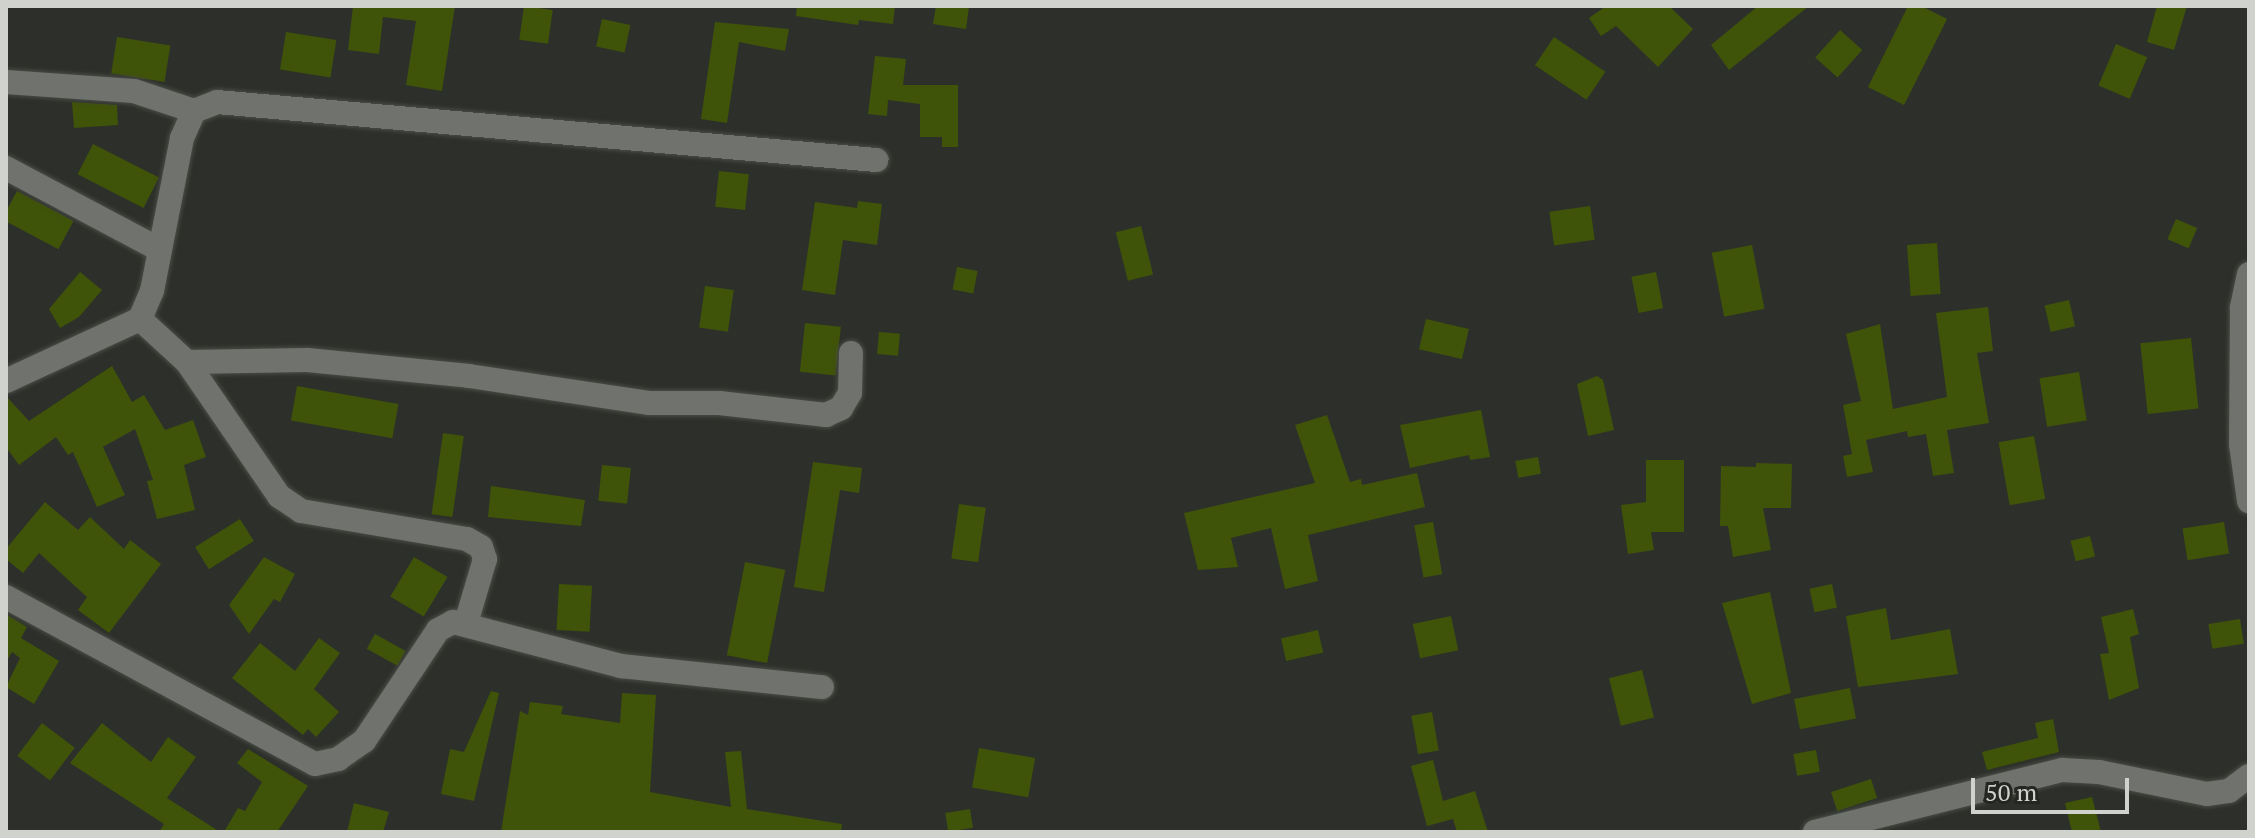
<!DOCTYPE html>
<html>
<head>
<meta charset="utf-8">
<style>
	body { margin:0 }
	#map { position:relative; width:2255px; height:838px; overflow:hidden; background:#2d302a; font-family:"PT Serif",serif }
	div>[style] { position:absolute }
	.building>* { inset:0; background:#3f5309; transform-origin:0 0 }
	.roads { filter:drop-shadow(0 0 2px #4a4c47) drop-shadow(0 0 2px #4a4c47) }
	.street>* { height:24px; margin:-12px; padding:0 12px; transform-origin:12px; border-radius:12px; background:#70736d }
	span { translate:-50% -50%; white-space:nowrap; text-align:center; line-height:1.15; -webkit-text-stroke:6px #242621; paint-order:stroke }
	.frame { position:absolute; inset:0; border:8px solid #d0d2ce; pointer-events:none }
	.scale { position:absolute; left:1971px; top:778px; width:158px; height:36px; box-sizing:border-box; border:4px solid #d0d2ce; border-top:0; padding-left:10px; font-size:24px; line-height:28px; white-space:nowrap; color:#d0d2ce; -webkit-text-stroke:6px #242621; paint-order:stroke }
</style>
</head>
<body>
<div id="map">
	<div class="building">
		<i style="clip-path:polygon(353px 6px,455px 6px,442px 91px,406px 85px,416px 21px,383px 17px,379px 54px,348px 50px)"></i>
		<i style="left:524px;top:6px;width:29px;height:34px;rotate:8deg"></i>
		<i style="clip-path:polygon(797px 6px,895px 6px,893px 24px,859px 20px,858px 25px,796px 16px)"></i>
		<i style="clip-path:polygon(936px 6px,969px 6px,966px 29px,933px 24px)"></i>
		<i style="clip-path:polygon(1606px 6px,1669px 6px,1693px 29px,1658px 67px,1616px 26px,1601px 36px,1589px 18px)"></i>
		<i style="clip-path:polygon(1758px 6px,1809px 6px,1729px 70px,1711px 45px)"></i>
		<i style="clip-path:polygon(1908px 6px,1921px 6px,1947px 19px,1904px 105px,1868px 87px)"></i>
		<i style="clip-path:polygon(2157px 6px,2187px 6px,2174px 50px,2147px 42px)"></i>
		<i style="left:602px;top:19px;width:29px;height:28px;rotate:12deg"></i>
		<i style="clip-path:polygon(715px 22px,789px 29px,785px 51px,739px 42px,727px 123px,701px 119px)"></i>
		<i style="left:1840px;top:30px;width:30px;height:37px;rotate:42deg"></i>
		<i style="left:286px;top:32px;width:51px;height:38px;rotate:9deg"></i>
		<i style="left:117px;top:37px;width:54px;height:37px;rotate:9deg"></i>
		<i style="left:1554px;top:37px;width:62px;height:34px;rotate:34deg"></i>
		<i style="left:2116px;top:44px;width:34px;height:45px;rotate:23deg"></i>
		<i style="clip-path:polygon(875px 56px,906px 59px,903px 85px,958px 85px,958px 147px,942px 147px,942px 137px,920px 137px,920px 104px,888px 100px,887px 116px,868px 114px)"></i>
		<i style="clip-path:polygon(72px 102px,117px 105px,118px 125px,74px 128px)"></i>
		<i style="left:93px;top:144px;width:74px;height:34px;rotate:27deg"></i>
		<i style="left:719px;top:171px;width:30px;height:36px;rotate:6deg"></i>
		<i style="left:17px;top:191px;width:64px;height:32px;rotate:28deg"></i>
		<i style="clip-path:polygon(858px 201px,882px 204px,877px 245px,843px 240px,835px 295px,802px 290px,815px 202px,857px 208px)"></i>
		<i style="left:1590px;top:206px;width:34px;height:41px;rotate:82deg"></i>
		<i style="left:2176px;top:219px;width:23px;height:22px;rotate:23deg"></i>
		<i style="left:1141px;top:226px;width:50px;height:26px;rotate:76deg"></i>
		<i style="left:1937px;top:243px;width:51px;height:30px;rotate:86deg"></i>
		<i style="left:1752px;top:245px;width:65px;height:41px;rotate:79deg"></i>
		<i style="left:957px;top:267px;width:21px;height:23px;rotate:11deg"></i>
		<i style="clip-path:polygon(80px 272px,102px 290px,79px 317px,60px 328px,49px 309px)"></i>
		<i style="left:1656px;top:272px;width:37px;height:25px;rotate:79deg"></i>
		<i style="left:705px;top:286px;width:29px;height:42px;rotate:8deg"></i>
		<i style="left:2069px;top:300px;width:27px;height:25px;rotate:77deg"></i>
		<i style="clip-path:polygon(1988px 307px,1993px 351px,1977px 353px,1989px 423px,1947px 430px,1954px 473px,1933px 476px,1926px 434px,1908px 437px,1907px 431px,1866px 440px,1873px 472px,1847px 477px,1843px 456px,1852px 454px,1843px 405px,1861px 401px,1846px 334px,1880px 324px,1893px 409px,1947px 397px,1936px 313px)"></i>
		<i style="left:1426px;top:319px;width:44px;height:31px;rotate:13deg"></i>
		<i style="left:805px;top:323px;width:36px;height:49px;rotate:6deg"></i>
		<i style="left:879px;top:332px;width:21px;height:22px;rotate:5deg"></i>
		<i style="left:2191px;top:338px;width:71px;height:51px;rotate:84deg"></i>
		<i style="clip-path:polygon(112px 366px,132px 402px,144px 395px,165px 430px,193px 420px,206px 457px,184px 465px,195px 510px,157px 519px,147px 481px,153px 480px,135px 429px,103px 447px,125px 495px,97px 507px,73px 452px,68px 455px,56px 437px,19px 465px,6px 447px,6px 396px,29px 421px)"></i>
		<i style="left:2079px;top:372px;width:49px;height:40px;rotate:81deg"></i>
		<i style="clip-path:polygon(1597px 376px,1603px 380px,1614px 430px,1588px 436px,1577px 384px)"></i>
		<i style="left:297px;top:386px;width:103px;height:35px;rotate:10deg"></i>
		<i style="clip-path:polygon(1481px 410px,1490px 457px,1470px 460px,1469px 455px,1410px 468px,1400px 425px)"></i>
		<i style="clip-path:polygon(1327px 415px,1350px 482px,1361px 479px,1362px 485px,1417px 473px,1425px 507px,1308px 535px,1318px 581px,1285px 589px,1271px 528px,1231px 538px,1238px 567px,1198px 570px,1184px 513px,1315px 483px,1295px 425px)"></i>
		<i style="left:443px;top:433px;width:21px;height:82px;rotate:8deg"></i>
		<i style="left:2034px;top:436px;width:64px;height:36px;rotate:80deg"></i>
		<i style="left:1538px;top:457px;width:17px;height:23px;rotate:80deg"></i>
		<i style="clip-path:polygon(1646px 460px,1684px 460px,1684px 532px,1651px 532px,1654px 550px,1628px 554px,1621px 505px,1646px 502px)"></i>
		<i style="clip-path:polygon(813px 462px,862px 468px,859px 493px,840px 490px,824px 592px,794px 587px)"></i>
		<i style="clip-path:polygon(1756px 463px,1792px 464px,1791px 508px,1763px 508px,1771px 550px,1733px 557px,1728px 526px,1720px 526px,1721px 466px,1756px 467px)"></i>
		<i style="left:602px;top:465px;width:29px;height:36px;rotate:6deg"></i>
		<i style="clip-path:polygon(491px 486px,585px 500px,581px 526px,488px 517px)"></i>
		<i style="clip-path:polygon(45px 502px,78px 530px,90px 517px,124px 549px,130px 540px,161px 564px,109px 633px,78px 610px,87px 597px,39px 553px,23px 573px,6px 559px,6px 549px)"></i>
		<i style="left:959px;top:504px;width:27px;height:55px;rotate:8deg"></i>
		<i style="left:240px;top:519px;width:26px;height:53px;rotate:58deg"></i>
		<i style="left:1433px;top:522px;width:53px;height:19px;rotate:80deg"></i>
		<i style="left:2224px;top:522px;width:32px;height:42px;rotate:81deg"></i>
		<i style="left:2090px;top:536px;width:21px;height:20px;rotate:76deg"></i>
		<i style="clip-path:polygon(264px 557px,295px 574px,280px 602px,274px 599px,249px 634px,229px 605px)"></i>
		<i style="left:414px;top:557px;width:39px;height:46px;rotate:31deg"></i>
		<i style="left:745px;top:562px;width:41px;height:95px;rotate:11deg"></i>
		<i style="left:559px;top:584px;width:33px;height:46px;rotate:3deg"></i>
		<i style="left:1832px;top:584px;width:24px;height:23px;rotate:78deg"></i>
		<i style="clip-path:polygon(1770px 592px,1791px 693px,1752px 704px,1722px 603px)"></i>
		<i style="clip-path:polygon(1886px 608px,1891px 640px,1950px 629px,1958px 674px,1858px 687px,1846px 616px)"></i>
		<i style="clip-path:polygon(2133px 609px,2139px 634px,2130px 637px,2139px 688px,2109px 700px,2100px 654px,2109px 653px,2101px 617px)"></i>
		<i style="clip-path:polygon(6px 614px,27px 627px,21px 638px,59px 661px,34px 704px,6px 687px,20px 658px,12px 652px,6px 662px)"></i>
		<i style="left:1451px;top:616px;width:35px;height:39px;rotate:78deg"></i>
		<i style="left:2240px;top:619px;width:25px;height:32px;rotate:81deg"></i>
		<i style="left:1318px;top:630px;width:23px;height:38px;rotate:77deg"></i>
		<i style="left:375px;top:634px;width:35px;height:17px;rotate:29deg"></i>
		<i style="clip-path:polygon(319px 638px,340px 653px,314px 689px,339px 712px,316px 737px,308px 729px,303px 735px,232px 678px,260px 643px,295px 671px)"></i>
		<i style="left:1642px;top:670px;width:49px;height:34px;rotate:76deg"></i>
		<i style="left:1850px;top:688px;width:31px;height:57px;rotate:79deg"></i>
		<i style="clip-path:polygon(491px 691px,499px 693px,474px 801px,441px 794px,450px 749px,464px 752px)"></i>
		<i style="clip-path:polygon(622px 693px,656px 695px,650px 792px,731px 807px,725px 752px,741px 751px,747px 809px,842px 824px,841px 832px,501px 832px,520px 711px,528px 715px,530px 702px,563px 706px,561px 714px,620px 723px)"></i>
		<i style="left:1432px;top:712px;width:39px;height:21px;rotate:80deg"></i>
		<i style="clip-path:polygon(2053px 719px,2059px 752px,1987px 770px,1982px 752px,2038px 738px,2035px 723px)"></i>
		<i style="left:42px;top:723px;width:41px;height:41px;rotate:37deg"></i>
		<i style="clip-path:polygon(102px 723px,151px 762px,168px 737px,196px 757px,167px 798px,220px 832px,159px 832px,164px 824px,70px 763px)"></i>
		<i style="left:979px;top:748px;width:57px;height:40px;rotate:10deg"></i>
		<i style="clip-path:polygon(248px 749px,308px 786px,277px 832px,224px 832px,238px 808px,245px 811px,262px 782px,237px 763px)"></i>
		<i style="left:1816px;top:750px;width:22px;height:23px;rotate:80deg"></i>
		<i style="clip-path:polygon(1433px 760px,1443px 801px,1475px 791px,1488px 832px,1457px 832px,1453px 819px,1427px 826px,1411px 766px)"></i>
		<i style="left:1871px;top:779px;width:20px;height:42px;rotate:72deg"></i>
		<i style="clip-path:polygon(2092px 797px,2101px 832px,2072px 832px,2065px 803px)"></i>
		<i style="clip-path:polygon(354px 803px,389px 812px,383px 832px,347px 832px)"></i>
		<i style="left:970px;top:809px;width:19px;height:25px;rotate:81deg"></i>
	</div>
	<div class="roads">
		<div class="street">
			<i style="left:6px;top:82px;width:128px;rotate:4deg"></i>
			<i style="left:134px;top:91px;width:63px;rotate:18.4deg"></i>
			<i style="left:6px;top:168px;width:174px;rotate:28deg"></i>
			<i style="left:2249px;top:274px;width:35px;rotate:102deg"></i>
			<i style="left:2242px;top:308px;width:136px;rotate:90.4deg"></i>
			<i style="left:2241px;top:444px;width:58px;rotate:82deg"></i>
			<i style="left:140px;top:319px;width:64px;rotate:42.5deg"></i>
			<i style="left:187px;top:362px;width:163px;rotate:55.5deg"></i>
			<i style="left:279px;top:496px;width:27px;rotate:34deg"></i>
			<i style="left:301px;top:511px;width:168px;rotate:9.6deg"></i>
			<i style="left:467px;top:539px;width:16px;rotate:30deg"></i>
			<i style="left:481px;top:547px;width:13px;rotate:72deg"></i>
			<i style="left:485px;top:559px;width:67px;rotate:106.5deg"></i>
			<i style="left:187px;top:362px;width:120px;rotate:-1deg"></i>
			<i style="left:307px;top:360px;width:163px;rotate:5.6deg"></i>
			<i style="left:469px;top:376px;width:183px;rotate:8.5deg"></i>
			<i style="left:650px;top:403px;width:69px"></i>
			<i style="left:719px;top:403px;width:108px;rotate:6.4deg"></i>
			<i style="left:826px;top:415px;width:17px;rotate:-25deg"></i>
			<i style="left:841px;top:408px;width:17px;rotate:-59deg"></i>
			<i style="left:850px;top:393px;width:40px;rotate:-88.6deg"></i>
			<i style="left:6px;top:381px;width:148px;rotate:-24.8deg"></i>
			<i style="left:140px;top:319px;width:30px;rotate:-67deg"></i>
			<i style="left:152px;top:291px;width:156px;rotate:-78.9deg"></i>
			<i style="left:182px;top:138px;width:30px;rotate:-66deg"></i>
			<i style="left:194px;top:111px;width:25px;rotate:-21deg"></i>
			<i style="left:217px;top:102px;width:662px;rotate:5.03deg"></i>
			<i style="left:6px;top:597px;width:351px;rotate:28.4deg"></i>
			<i style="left:315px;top:764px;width:24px;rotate:-12deg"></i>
			<i style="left:338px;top:759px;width:32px;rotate:-35deg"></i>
			<i style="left:364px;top:741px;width:133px;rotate:-56.3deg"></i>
			<i style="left:438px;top:630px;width:17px;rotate:-28deg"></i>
			<i style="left:453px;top:622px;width:174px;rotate:14.7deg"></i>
			<i style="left:621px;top:666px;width:202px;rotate:6deg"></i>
			<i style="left:1815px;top:832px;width:255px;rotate:-14.1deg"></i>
			<i style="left:2062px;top:770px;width:37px;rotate:3deg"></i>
			<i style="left:2099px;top:772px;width:110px;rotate:11.5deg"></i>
			<i style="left:2207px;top:794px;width:22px;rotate:-8deg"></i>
			<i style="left:2229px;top:791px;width:25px;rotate:-37deg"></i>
		</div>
	</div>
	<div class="frame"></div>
	<div class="scale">50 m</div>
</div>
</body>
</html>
